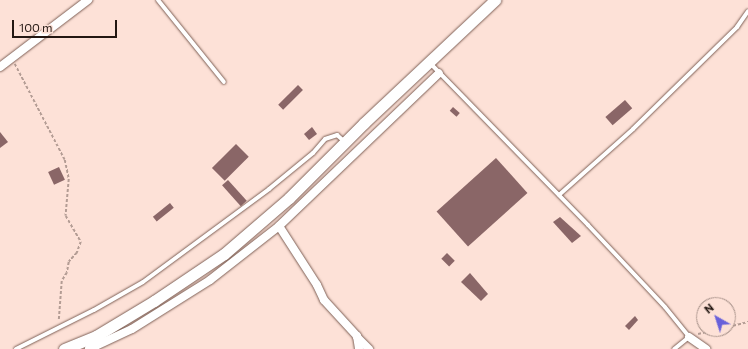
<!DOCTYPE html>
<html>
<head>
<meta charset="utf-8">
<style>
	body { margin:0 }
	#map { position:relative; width:748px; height:349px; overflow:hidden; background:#fde1d7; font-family:Commissioner,sans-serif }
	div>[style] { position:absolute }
	.building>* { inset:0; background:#8a6667; transform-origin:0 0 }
	.path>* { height:1.5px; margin-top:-0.75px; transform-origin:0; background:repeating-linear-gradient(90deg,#b39c94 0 3px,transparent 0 5px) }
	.roads { filter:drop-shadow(0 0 1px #7e6056) drop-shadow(0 0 1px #7e6056) }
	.lane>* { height:4px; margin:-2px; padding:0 2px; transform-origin:2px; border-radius:2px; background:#fff }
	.street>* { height:8px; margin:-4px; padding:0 4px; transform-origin:4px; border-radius:4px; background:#fff }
	.secondary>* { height:11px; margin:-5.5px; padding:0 5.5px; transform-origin:5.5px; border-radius:5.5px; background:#fff }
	span { translate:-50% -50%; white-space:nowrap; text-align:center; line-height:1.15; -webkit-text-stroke:4px #fde1d7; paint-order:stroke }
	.north { position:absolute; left:696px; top:297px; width:40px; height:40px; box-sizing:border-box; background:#fde1d7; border:1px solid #a69088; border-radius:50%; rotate:321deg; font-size:11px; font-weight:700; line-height:16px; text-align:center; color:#231712 }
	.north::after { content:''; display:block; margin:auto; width:14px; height:18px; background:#6960da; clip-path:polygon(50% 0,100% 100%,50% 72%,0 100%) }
	.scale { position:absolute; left:12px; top:20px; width:105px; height:18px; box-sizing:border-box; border:2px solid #231712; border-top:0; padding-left:5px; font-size:12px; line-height:14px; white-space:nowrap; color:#231712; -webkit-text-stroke:3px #fde1d7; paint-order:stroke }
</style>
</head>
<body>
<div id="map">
	<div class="building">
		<i style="left:298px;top:85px;width:7px;height:28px;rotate:45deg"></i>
		<i style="left:625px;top:100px;width:11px;height:26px;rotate:49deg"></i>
		<i style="left:453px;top:107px;width:9px;height:5px;rotate:41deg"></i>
		<i style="clip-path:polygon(312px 127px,317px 134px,309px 140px,304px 134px)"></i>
		<i style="clip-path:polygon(0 132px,8px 142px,0 148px)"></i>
		<i style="left:236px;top:144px;width:18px;height:34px;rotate:45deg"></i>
		<i style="left:496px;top:158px;width:47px;height:80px;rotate:48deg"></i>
		<i style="left:59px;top:167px;width:14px;height:12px;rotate:65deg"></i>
		<i style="left:228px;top:180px;width:28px;height:8px;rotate:48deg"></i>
		<i style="left:170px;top:203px;width:6px;height:22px;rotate:51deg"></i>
		<i style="clip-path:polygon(560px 217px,581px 236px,572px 243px,553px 222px)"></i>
		<i style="left:447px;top:253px;width:11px;height:8px;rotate:45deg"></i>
		<i style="clip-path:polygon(470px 273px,488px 294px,481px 301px,461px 282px)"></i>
		<i style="clip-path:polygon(635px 316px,638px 320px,629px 330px,625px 326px)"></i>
	</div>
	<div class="path">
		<i style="left:15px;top:64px;width:108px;rotate:62.5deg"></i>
		<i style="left:65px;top:160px;width:19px;rotate:78deg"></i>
		<i style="left:69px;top:179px;width:37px;rotate:95deg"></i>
		<i style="left:66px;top:216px;width:30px;rotate:60deg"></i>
		<i style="left:81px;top:242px;width:12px;rotate:110deg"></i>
		<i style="left:77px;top:253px;width:12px;rotate:132deg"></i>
		<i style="left:69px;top:262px;width:11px;rotate:100deg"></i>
		<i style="left:67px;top:273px;width:9px;rotate:122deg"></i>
		<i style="left:62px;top:281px;width:40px;rotate:94.3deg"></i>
		<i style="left:728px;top:327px;width:21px;rotate:-14deg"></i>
		<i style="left:698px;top:334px;width:22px;rotate:-13deg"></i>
	</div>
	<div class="roads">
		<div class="lane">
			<i style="left:158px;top:0;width:105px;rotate:51.2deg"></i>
			<i style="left:429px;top:62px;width:228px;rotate:45.7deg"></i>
			<i style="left:588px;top:225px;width:112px;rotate:46.8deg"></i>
			<i style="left:665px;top:307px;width:38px;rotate:51deg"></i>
			<i style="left:689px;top:337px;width:19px;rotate:141deg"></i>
			<i style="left:559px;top:195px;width:99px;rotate:-41.7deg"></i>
			<i style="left:633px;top:129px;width:146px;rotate:-44.4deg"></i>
			<i style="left:737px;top:27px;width:19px;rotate:-55deg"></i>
			<i style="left:16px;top:349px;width:87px;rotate:-26.6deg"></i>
			<i style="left:94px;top:310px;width:56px;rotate:-29.7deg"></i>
			<i style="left:143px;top:282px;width:157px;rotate:-36.4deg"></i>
			<i style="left:269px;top:189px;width:57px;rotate:-39.3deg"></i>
			<i style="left:313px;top:153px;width:18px;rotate:-49deg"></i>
			<i style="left:325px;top:139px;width:13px;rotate:-18deg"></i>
			<i style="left:337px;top:135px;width:9px;rotate:41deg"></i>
		</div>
		<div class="street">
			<i style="left:0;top:67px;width:111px;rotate:-37.3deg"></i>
			<i style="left:279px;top:226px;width:70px;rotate:57.2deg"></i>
			<i style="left:317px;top:285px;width:17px;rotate:65deg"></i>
			<i style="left:324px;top:300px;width:49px;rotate:47.5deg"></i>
			<i style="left:357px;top:336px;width:13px;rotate:81deg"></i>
			<i style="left:357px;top:337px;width:17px;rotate:45deg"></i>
			<i style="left:689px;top:337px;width:21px;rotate:35deg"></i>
			<i style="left:89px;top:349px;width:47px;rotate:-24.9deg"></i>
			<i style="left:132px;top:329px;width:92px;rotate:-32.1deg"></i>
			<i style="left:210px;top:280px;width:88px;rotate:-38deg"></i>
			<i style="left:279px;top:226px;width:221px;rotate:-43.7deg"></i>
		</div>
		<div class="secondary">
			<i style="left:64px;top:349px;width:35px;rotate:-22deg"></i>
			<i style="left:96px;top:336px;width:68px;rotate:-31.1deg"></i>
			<i style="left:154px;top:301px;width:84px;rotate:-33.9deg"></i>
			<i style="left:224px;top:254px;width:86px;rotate:-40.7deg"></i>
			<i style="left:289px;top:198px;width:106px;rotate:-45deg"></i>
			<i style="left:364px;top:123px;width:180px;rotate:-43.2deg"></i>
		</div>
	</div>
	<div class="north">N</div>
	<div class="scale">100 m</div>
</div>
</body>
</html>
